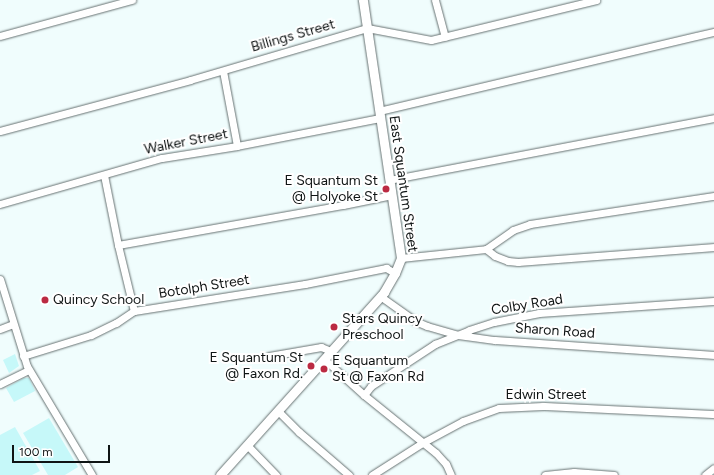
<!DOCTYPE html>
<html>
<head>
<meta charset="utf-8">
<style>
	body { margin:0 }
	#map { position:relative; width:714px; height:475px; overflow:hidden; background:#f0fdfd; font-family:Figtree,sans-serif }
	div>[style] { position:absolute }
	.green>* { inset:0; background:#c6f8f9 }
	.roads { filter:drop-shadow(0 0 1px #677272) drop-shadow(0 0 1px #677272) }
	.minor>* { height:7px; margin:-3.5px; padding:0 3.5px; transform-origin:3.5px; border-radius:3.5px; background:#fff }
	.major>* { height:9px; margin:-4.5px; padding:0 4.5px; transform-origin:4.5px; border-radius:4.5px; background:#fff }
	.dots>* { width:11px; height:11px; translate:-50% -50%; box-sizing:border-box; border:2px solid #fff; border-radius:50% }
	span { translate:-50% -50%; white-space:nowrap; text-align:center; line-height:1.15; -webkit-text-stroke:4px #fff; paint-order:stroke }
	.street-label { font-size:14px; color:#0f1414 }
	.poi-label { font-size:14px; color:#0f1414 }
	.right { translate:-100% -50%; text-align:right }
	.left { translate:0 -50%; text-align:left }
	.scale { position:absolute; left:12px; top:445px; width:98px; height:18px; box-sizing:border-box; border:2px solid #0f1414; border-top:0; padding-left:5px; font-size:12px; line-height:14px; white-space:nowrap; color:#0f1414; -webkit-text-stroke:3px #fff; paint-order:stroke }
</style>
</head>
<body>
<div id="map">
	<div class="green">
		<i style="clip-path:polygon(15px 354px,19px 366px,9px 373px,3px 360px)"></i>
		<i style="clip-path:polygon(24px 378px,29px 378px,35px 391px,14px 402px,6px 388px)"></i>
		<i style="clip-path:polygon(49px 418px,78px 467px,65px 475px,48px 475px,23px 433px)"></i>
		<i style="clip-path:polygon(15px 427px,40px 471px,32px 475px,0 475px,0 435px)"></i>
	</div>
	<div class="roads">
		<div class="minor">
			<i style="left:435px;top:0;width:38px;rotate:75deg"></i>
			<i style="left:0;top:36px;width:137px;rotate:-15.3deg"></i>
			<i style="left:223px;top:71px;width:76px;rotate:79.4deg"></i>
			<i style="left:379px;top:111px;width:344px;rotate:-13.3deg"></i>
			<i style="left:0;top:131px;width:197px;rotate:-15deg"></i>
			<i style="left:190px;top:80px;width:184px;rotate:-16.4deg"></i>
			<i style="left:367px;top:28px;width:65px;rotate:10.6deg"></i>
			<i style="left:431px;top:40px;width:170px;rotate:-13.6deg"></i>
			<i style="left:104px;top:175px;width:71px;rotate:78.7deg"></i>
			<i style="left:118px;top:245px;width:68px;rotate:76.4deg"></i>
			<i style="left:389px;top:180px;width:331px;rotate:-10.8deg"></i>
			<i style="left:0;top:204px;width:168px;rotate:-15.9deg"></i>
			<i style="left:162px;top:158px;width:76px;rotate:-9.1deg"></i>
			<i style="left:237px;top:146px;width:146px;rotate:-11.1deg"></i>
			<i style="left:118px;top:245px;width:229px;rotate:-10.1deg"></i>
			<i style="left:343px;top:205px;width:50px;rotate:-11.5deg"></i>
			<i style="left:486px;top:249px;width:11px;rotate:38deg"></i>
			<i style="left:495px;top:256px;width:14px;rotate:21deg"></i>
			<i style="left:508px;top:261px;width:10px;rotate:6deg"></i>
			<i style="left:518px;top:262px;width:197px;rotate:-4.4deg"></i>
			<i style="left:401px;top:258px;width:85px;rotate:-6deg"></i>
			<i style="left:486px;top:249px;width:33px;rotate:-35deg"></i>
			<i style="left:513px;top:230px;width:18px;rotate:-19deg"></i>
			<i style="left:530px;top:224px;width:186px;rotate:-8.7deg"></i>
			<i style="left:0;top:279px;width:91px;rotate:72.8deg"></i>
			<i style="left:27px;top:366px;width:127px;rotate:59.2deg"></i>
			<i style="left:380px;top:296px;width:43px;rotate:35.5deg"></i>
			<i style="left:415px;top:321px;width:13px;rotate:23deg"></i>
			<i style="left:427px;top:326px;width:32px;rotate:16deg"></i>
			<i style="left:458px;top:335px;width:37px;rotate:8deg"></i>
			<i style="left:495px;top:340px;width:220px;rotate:3.9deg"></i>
			<i style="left:0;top:329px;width:14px;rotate:-21deg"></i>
			<i style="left:23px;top:356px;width:71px;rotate:-17.2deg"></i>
			<i style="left:91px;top:335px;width:28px;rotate:-26deg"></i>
			<i style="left:116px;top:323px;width:22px;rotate:-34deg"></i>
			<i style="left:134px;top:311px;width:173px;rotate:-9deg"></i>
			<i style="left:305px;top:284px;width:83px;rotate:-11.2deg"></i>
			<i style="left:386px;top:268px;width:10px;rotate:29deg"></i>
			<i style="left:269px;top:356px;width:53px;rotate:-9.8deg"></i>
			<i style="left:321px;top:347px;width:11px;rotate:22deg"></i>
			<i style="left:324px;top:359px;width:54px;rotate:42deg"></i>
			<i style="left:364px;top:395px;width:92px;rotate:38.9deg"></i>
			<i style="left:436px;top:453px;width:15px;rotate:48deg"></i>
			<i style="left:446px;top:464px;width:12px;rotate:66deg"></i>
			<i style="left:0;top:384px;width:32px;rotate:-26deg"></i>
			<i style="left:364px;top:395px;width:11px;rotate:-52deg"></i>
			<i style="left:371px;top:386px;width:77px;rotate:-33.3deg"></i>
			<i style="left:435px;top:344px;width:37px;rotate:-22deg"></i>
			<i style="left:469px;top:330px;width:26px;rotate:-18deg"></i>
			<i style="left:494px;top:322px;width:46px;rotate:-11.3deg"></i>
			<i style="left:539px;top:313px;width:175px;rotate:-3.9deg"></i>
			<i style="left:278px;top:411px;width:30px;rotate:45deg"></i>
			<i style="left:299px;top:432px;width:66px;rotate:40.7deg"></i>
			<i style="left:247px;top:445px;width:42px;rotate:46deg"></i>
			<i style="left:372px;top:475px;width:59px;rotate:-32.6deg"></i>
			<i style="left:422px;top:443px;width:47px;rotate:-28.2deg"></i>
			<i style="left:463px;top:421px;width:38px;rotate:-20deg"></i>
			<i style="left:499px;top:408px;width:44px;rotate:-2.6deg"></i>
			<i style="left:543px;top:406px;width:171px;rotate:2.7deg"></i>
			<i style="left:545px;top:475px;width:29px;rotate:-6deg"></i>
			<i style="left:574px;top:472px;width:40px;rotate:4.3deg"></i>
			<i style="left:705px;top:475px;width:11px;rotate:-38deg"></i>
		</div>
		<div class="major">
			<i style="left:220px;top:475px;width:246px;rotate:-48.1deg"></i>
			<i style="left:384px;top:292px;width:22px;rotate:-60deg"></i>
			<i style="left:395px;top:273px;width:16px;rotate:-68deg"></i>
			<i style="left:401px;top:258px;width:261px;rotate:-98.4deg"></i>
		</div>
	</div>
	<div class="dots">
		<i style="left:386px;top:189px;background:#bb2a42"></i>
		<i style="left:45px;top:300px;background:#bb2a42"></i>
		<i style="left:334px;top:327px;background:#bb2a42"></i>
		<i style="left:311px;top:366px;background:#bb2a42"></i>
		<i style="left:324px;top:369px;background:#bb2a42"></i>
	</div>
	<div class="street-label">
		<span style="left:293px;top:36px;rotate:-16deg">Billings Street</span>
		<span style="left:186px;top:142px;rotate:-11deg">Walker Street</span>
		<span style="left:403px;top:184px;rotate:82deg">East Squantum Street</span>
		<span style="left:204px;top:287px;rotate:-9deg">Botolph Street</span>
		<span style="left:527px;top:305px;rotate:-9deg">Colby Road</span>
		<span style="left:555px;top:331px;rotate:4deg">Sharon Road</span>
		<span style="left:546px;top:395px">Edwin Street</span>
	</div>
	<div class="poi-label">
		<span class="right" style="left:378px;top:189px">E Squantum St<br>@ Holyoke St</span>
		<span class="left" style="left:53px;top:300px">Quincy School</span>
		<span class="left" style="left:342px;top:327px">Stars Quincy<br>Preschool</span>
		<span class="right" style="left:303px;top:366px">E Squantum St<br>@ Faxon Rd.</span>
		<span class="left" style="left:332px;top:369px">E Squantum<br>St @ Faxon Rd</span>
	</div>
	<div class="scale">100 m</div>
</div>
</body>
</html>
